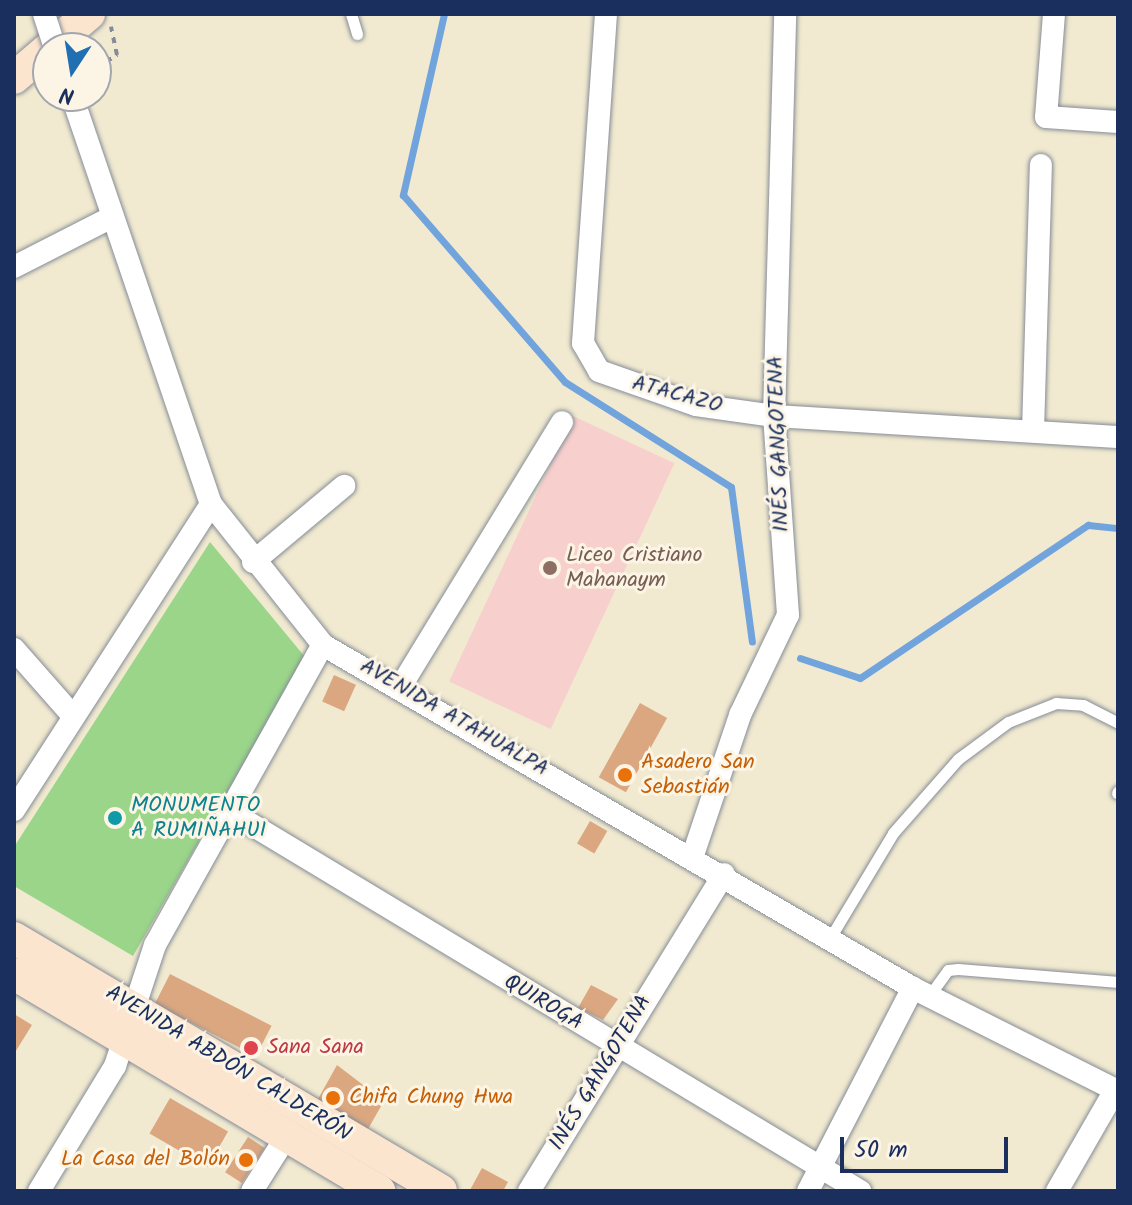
<!DOCTYPE html>
<html>
<head>
<meta charset="utf-8">
<style>
	body { margin:0 }
	#map { position:relative; width:1132px; height:1205px; overflow:hidden; background:#f1ead0; font-family:Kalam,sans-serif }
	div>[style] { position:absolute }
	.built>* { inset:0; background:#f7d0cd; transform-origin:0 0 }
	.green>* { inset:0; background:#9ad589 }
	.stream>* { height:7px; margin:-3.5px; padding:0 3.5px; transform-origin:3.5px; border-radius:3.5px; background:#71a3dc }
	.building>* { inset:0; background:#daa781; transform-origin:0 0 }
	.path>* { height:4px; margin-top:-2px; transform-origin:0; background:repeating-linear-gradient(90deg,#868c97 0 6px,transparent 0 12px) }
	.roads { filter:drop-shadow(0 0 2px #868c97) drop-shadow(0 0 2px #868c97) }
	.lane>* { height:11px; margin:-5.5px; padding:0 5.5px; transform-origin:5.5px; border-radius:5.5px; background:#fff }
	.street>* { height:22px; margin:-11px; padding:0 11px; transform-origin:11px; border-radius:11px; background:#fff }
	.secondary>* { height:32px; margin:-16px; padding:0 16px; transform-origin:16px; border-radius:16px; background:#fbe5cf }
	.bridges { filter:drop-shadow(0 0 2px #868c97) drop-shadow(0 0 2px #868c97) }
	.street-bridge>* { height:22px; margin:-11px; padding:0 11px; transform-origin:11px; border-radius:11px; background:#fff }
	.dots>* { width:22px; height:22px; translate:-50% -50%; box-sizing:border-box; border:4px solid #fcf5e5; border-radius:50% }
	span { translate:-50% -50%; white-space:nowrap; text-align:center; line-height:1.15; -webkit-text-stroke:6px #fcf5e5; paint-order:stroke }
	.street-label { font-size:22px; color:#1b2f5e }
	.education-label { font-size:22px; color:#785e54 }
	.left { translate:0 -50%; text-align:left }
	.food-label { font-size:22px; color:#c56008 }
	.right { translate:-100% -50%; text-align:right }
	.culture-label { font-size:22px; color:#0d838f }
	.health-label { font-size:22px; color:#be3a42 }
	.frame { position:absolute; inset:0; border:16px solid #1b2f5e; pointer-events:none }
	.north { position:absolute; left:32px; top:32px; width:80px; height:80px; box-sizing:border-box; background:#fcf5e5; border:2px solid #a2a6af; border-radius:50%; rotate:192deg; font-size:22px; font-weight:700; line-height:32px; text-align:center; color:#1b2f5e }
	.north::after { content:''; display:block; margin:auto; width:28px; height:36px; background:#1f6fb2; clip-path:polygon(50% 0,100% 100%,50% 72%,0 100%) }
	.scale { position:absolute; left:840px; top:1137px; width:168px; height:36px; box-sizing:border-box; border:4px solid #1b2f5e; border-top:0; padding-left:10px; font-size:24px; line-height:28px; white-space:nowrap; color:#1b2f5e; -webkit-text-stroke:6px #fcf5e5; paint-order:stroke }
</style>
</head>
<body>
<div id="map">
	<div class="built">
		<i style="left:573px;top:416px;width:112px;height:293px;rotate:25deg"></i>
	</div>
	<div class="green">
		<i style="clip-path:polygon(210px 542px,305px 657px,133px 956px,14px 886px,14px 847px)"></i>
	</div>
	<div class="stream">
		<i style="left:444px;top:14px;width:186px;rotate:102.8deg"></i>
		<i style="left:403px;top:195px;width:247px;rotate:49.1deg"></i>
		<i style="left:565px;top:382px;width:196px;rotate:32.3deg"></i>
		<i style="left:731px;top:487px;width:156px;rotate:82.3deg"></i>
		<i style="left:800px;top:658px;width:63px;rotate:18.4deg"></i>
		<i style="left:860px;top:678px;width:275px;rotate:-33.9deg"></i>
		<i style="left:1088px;top:525px;width:30px;rotate:6deg"></i>
	</div>
	<div class="building">
		<i style="left:334px;top:675px;width:24px;height:29px;rotate:24deg"></i>
		<i style="left:640px;top:703px;width:31px;height:85px;rotate:29deg"></i>
		<i style="left:590px;top:821px;width:20px;height:26px;rotate:30deg"></i>
		<i style="left:170px;top:974px;width:114px;height:34px;rotate:27deg"></i>
		<i style="clip-path:polygon(591px 985px,618px 999px,603px 1020px,578px 1008px)"></i>
		<i style="clip-path:polygon(14px 1014px,32px 1025px,14px 1054px)"></i>
		<i style="clip-path:polygon(337px 1065px,384px 1101px,368px 1129px,318px 1099px)"></i>
		<i style="left:170px;top:1098px;width:67px;height:41px;rotate:30deg"></i>
		<i style="left:248px;top:1137px;width:20px;height:42px;rotate:33deg"></i>
		<i style="clip-path:polygon(482px 1168px,508px 1182px,503px 1191px,470px 1190px)"></i>
	</div>
	<div class="path">
		<i style="left:96px;top:68px;width:25px;rotate:-32deg"></i>
		<i style="left:117px;top:55px;width:29px;rotate:-102deg"></i>
	</div>
	<div class="roads">
		<div class="lane">
			<i style="left:351px;top:14px;width:21px;rotate:73deg"></i>
			<i style="left:1117px;top:793px;width:2px;rotate:-63deg"></i>
			<i style="left:830px;top:938px;width:122px;rotate:-59deg"></i>
			<i style="left:893px;top:833px;width:98px;rotate:-48.7deg"></i>
			<i style="left:958px;top:759px;width:62px;rotate:-36.5deg"></i>
			<i style="left:1008px;top:722px;width:52px;rotate:-21.6deg"></i>
			<i style="left:1056px;top:703px;width:27px;rotate:4deg"></i>
			<i style="left:1083px;top:705px;width:39px;rotate:27deg"></i>
			<i style="left:929px;top:996px;width:32px;rotate:-54deg"></i>
			<i style="left:948px;top:970px;width:10px;rotate:-6deg"></i>
			<i style="left:958px;top:969px;width:161px;rotate:4.6deg"></i>
		</div>
		<div class="street">
			<i style="left:606px;top:14px;width:330px;rotate:94deg"></i>
			<i style="left:583px;top:343px;width:32px;rotate:60deg"></i>
			<i style="left:599px;top:371px;width:103px;rotate:19.3deg"></i>
			<i style="left:696px;top:405px;width:79px;rotate:8deg"></i>
			<i style="left:774px;top:416px;width:345px;rotate:3.5deg"></i>
			<i style="left:1054px;top:14px;width:103px;rotate:94.4deg"></i>
			<i style="left:1046px;top:117px;width:72px;rotate:4deg"></i>
			<i style="left:72px;top:96px;width:431px;rotate:71.2deg"></i>
			<i style="left:211px;top:504px;width:180px;rotate:51.5deg"></i>
			<i style="left:323px;top:645px;width:682px;rotate:30.17deg"></i>
			<i style="left:913px;top:988px;width:229px;rotate:26.7deg"></i>
			<i style="left:14px;top:267px;width:110px;rotate:-27deg"></i>
			<i style="left:1033px;top:431px;width:266px;rotate:-88.3deg"></i>
			<i style="left:253px;top:562px;width:119px;rotate:-39.9deg"></i>
			<i style="left:14px;top:649px;width:88px;rotate:48.7deg"></i>
			<i style="left:401px;top:686px;width:309px;rotate:-58.6deg"></i>
			<i style="left:14px;top:810px;width:364px;rotate:-57.2deg"></i>
			<i style="left:229px;top:811px;width:737px;rotate:31.06deg"></i>
			<i style="left:693px;top:855px;width:148px;rotate:-71.4deg"></i>
			<i style="left:740px;top:715px;width:111px;rotate:-64.4deg"></i>
			<i style="left:788px;top:615px;width:199px;rotate:-94deg"></i>
			<i style="left:774px;top:416px;width:402px;rotate:-88.4deg"></i>
			<i style="left:39px;top:1191px;width:146px;rotate:-58.7deg"></i>
			<i style="left:115px;top:1066px;width:127px;rotate:-71.7deg"></i>
			<i style="left:155px;top:945px;width:344px;rotate:-60.8deg"></i>
			<i style="left:252px;top:1191px;width:64px;rotate:-57.8deg"></i>
			<i style="left:529px;top:1191px;width:372px;rotate:-58.4deg"></i>
			<i style="left:808px;top:1191px;width:229px;rotate:-62.7deg"></i>
			<i style="left:1057px;top:1191px;width:116px;rotate:-60.1deg"></i>
		</div>
		<div class="secondary">
			<i style="left:14px;top:78px;width:99px;rotate:-40.5deg"></i>
			<i style="left:14px;top:938px;width:496px;rotate:30.6deg"></i>
			<i style="left:14px;top:974px;width:425px;rotate:30.7deg"></i>
		</div>
	</div>
	<div class="bridges">
		<div class="street-bridge">
			<i style="left:44px;top:14px;width:36px;rotate:72deg"></i>
		</div>
	</div>
	<div class="dots">
		<i style="left:550px;top:568px;background:#8d6e63"></i>
		<i style="left:625px;top:775px;background:#e8710a"></i>
		<i style="left:115px;top:818px;background:#0f9aa8"></i>
		<i style="left:251px;top:1048px;background:#e0444e"></i>
		<i style="left:333px;top:1098px;background:#e8710a"></i>
		<i style="left:246px;top:1160px;background:#e8710a"></i>
	</div>
	<div class="street-label">
		<span style="left:677px;top:395px;rotate:15deg">ATACAZO</span>
		<span style="left:779px;top:444px;rotate:-92deg">INÉS GANGOTENA</span>
		<span style="left:454px;top:718px;rotate:30deg">AVENIDA ATAHUALPA</span>
		<span style="left:543px;top:1003px;rotate:31deg">QUIROGA</span>
		<span style="left:228px;top:1064px;rotate:31deg">AVENIDA ABDÓN CALDERÓN</span>
		<span style="left:601px;top:1073px;rotate:-59deg">INÉS GANGOTENA</span>
	</div>
	<div class="education-label">
		<span class="left" style="left:566px;top:568px">Liceo Cristiano<br>Mahanaym</span>
	</div>
	<div class="food-label">
		<span class="left" style="left:641px;top:775px">Asadero San<br>Sebastián</span>
		<span class="left" style="left:349px;top:1098px">Chifa Chung Hwa</span>
		<span class="right" style="left:230px;top:1160px">La Casa del Bolón</span>
	</div>
	<div class="culture-label">
		<span class="left" style="left:131px;top:818px">MONUMENTO<br>A RUMIÑAHUI</span>
	</div>
	<div class="health-label">
		<span class="left" style="left:267px;top:1048px">Sana Sana</span>
	</div>
	<div class="frame"></div>
	<div class="north">N</div>
	<div class="scale">50 m</div>
</div>
</body>
</html>
